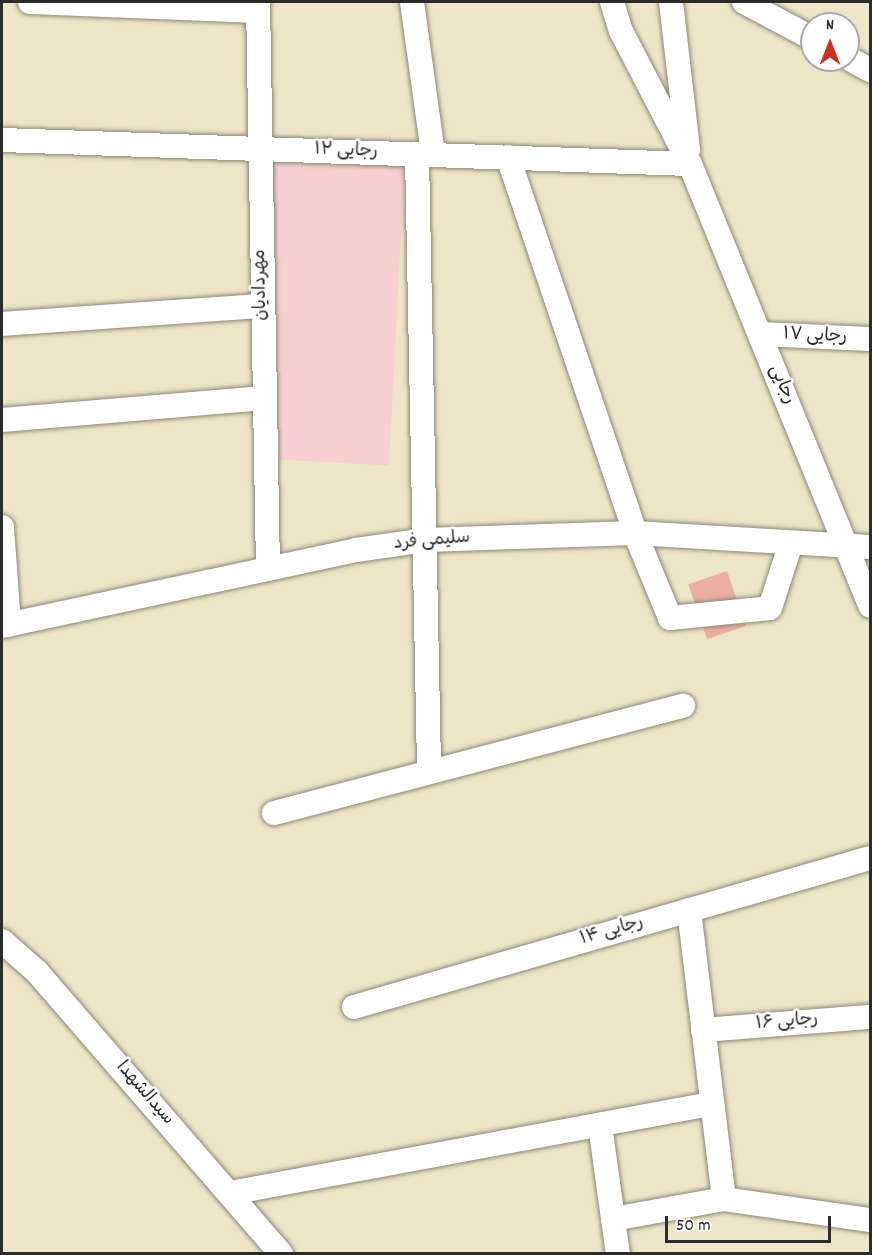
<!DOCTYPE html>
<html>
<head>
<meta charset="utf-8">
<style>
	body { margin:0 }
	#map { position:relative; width:872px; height:1255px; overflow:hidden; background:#ede5c7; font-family:Dekko,"Playpen Sans Arabic",sans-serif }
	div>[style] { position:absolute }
	.built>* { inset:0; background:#f7cfd1; transform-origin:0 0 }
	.building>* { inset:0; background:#ebaea2; transform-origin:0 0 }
	.roads { filter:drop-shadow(0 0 2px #8c8879) drop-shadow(0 0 2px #8c8879) }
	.minor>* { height:24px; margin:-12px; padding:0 12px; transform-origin:12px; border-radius:12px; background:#fff }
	span { translate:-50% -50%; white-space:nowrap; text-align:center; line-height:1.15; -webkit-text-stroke:5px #fff; paint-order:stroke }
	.street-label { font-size:18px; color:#2b2b2b }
	.frame { position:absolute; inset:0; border:3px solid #2b2b2b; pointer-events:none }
	.north { position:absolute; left:800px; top:12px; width:60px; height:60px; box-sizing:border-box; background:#fff; border:2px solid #aaa; border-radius:50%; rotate:0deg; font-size:16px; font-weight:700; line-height:24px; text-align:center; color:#2b2b2b }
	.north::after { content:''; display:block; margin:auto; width:21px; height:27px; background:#c8321e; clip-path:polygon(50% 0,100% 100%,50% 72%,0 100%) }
	.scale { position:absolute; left:665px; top:1216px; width:166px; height:27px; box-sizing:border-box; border:3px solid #2b2b2b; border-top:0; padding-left:8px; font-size:18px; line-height:21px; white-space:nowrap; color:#2b2b2b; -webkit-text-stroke:4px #fff; paint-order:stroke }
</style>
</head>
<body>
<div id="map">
	<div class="built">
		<i style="left:274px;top:155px;width:131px;height:304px;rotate:3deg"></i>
	</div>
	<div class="building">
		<i style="left:727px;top:571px;width:58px;height:41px;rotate:71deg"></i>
	</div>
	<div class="roads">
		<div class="minor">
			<i style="left:30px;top:2px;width:228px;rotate:2.3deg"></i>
			<i style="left:258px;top:2px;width:567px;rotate:88.99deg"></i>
			<i style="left:412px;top:2px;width:153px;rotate:82.1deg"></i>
			<i style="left:612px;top:2px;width:30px;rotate:73deg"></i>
			<i style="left:621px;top:31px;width:150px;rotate:62.6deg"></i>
			<i style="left:690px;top:164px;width:477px;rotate:67.8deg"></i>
			<i style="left:671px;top:2px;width:149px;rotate:83.4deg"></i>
			<i style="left:744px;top:2px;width:77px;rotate:27.9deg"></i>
			<i style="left:848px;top:58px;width:25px;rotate:29deg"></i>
			<i style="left:2px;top:140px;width:688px;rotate:2deg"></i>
			<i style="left:417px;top:154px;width:615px;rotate:88.88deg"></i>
			<i style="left:508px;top:157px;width:397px;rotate:71.3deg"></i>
			<i style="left:635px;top:533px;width:92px;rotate:67.6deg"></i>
			<i style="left:670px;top:618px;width:100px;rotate:-5.7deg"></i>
			<i style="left:770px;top:608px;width:68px;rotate:-72.1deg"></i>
			<i style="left:2px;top:324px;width:261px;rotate:-4deg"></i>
			<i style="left:760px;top:334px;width:110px;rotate:2.6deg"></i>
			<i style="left:2px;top:420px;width:263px;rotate:-4.8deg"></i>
			<i style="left:2px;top:527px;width:98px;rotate:85.9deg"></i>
			<i style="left:2px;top:626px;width:362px;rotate:-12.1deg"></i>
			<i style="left:356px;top:550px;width:70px;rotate:-8.2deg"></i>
			<i style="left:425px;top:540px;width:210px;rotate:-1.9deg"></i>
			<i style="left:635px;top:533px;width:235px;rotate:3.4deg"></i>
			<i style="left:274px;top:813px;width:423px;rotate:-14.7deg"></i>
			<i style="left:689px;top:910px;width:291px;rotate:83.1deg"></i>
			<i style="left:2px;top:941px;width:47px;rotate:41.5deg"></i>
			<i style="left:37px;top:972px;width:373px;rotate:49.1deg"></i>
			<i style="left:354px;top:1007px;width:537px;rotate:-16.11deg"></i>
			<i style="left:703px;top:1030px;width:168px;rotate:-4.5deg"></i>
			<i style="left:600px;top:1125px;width:130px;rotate:82.1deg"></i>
			<i style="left:230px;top:1193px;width:490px;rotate:-10.5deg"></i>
			<i style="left:613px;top:1219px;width:113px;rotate:-10.2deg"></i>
			<i style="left:724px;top:1199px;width:148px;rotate:8.2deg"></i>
		</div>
	</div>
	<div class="street-label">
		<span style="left:346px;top:152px;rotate:2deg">رجایی ۱۲</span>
		<span style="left:262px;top:285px;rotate:-91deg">مهردادیان</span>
		<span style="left:815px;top:337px;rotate:3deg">رجایی ۱۷</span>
		<span style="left:781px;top:385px;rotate:67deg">رجایی</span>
		<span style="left:432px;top:542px;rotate:-5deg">سلیمی فرد</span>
		<span style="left:612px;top:932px;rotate:-16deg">رجایی ۱۴</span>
		<span style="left:787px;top:1023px;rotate:-5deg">رجایی ۱۶</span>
		<span style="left:144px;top:1094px;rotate:49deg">سیدالشهدا</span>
	</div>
	<div class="frame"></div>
	<div class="north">N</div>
	<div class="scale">50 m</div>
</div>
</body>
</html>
